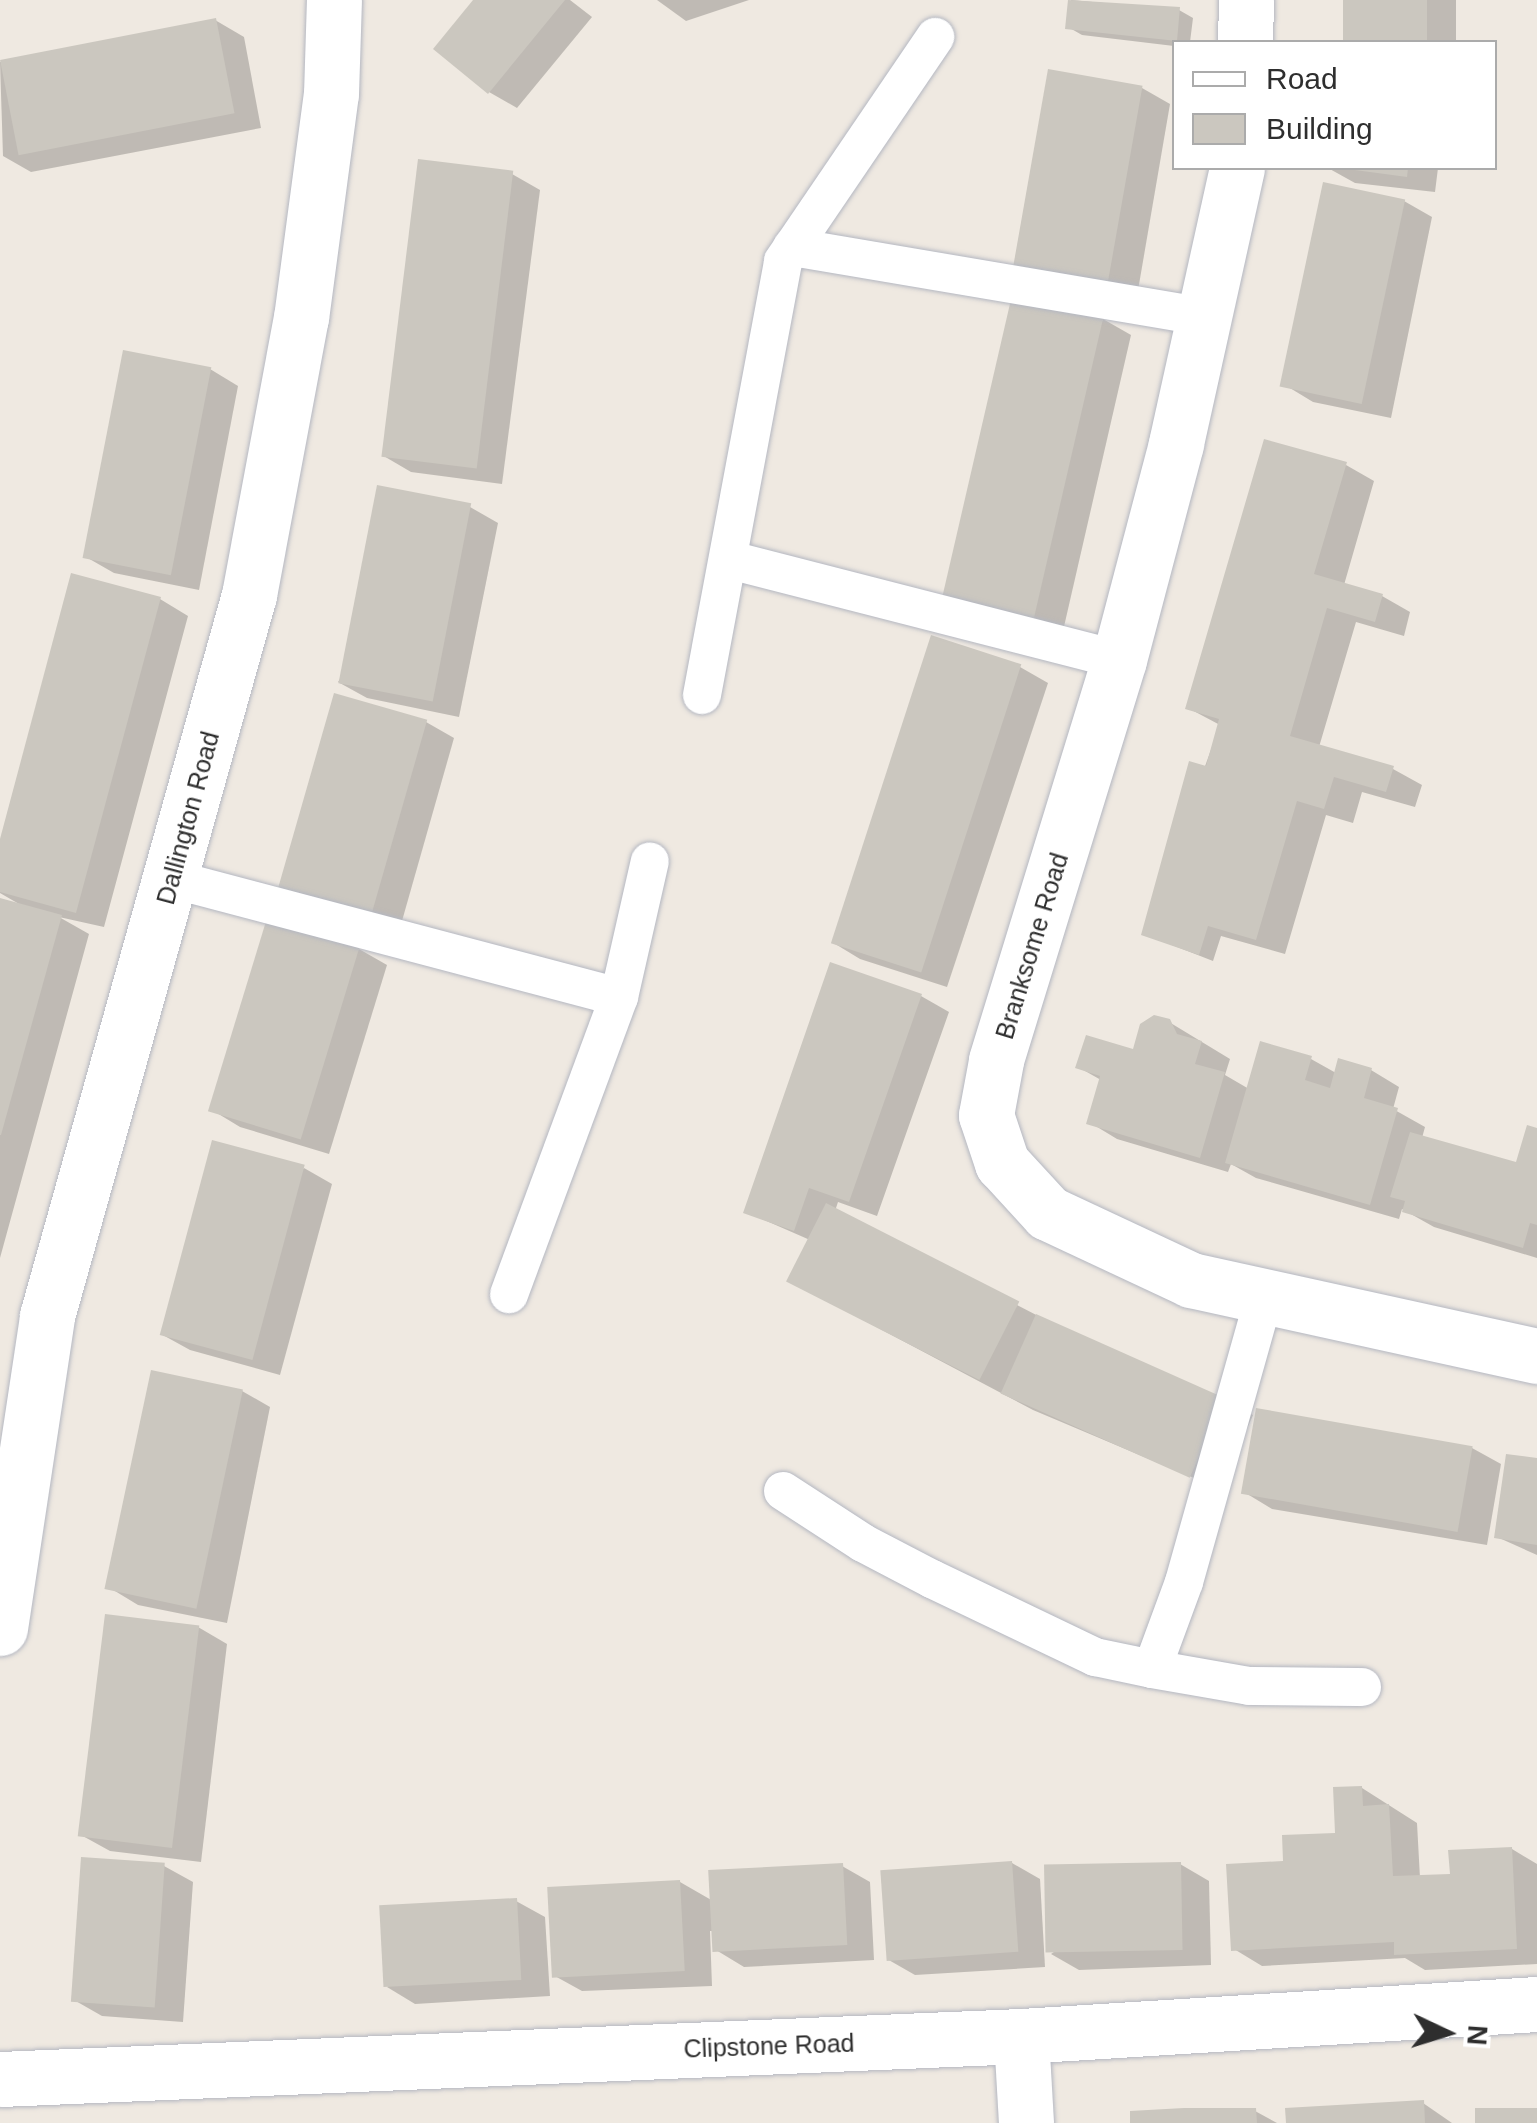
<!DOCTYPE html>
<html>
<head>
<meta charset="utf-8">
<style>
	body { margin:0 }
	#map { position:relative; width:1537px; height:2123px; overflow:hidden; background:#efe9e1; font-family:Arial,sans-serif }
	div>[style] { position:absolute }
	.shadow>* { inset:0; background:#0003; transform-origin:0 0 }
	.building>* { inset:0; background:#cbc7bf; transform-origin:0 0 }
	.roads { filter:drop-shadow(0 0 2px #b4b7c1) drop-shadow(0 0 2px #b4b7c1) }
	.lane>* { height:38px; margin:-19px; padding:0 19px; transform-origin:19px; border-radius:19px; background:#fff }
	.street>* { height:55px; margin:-27.5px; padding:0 27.5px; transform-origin:27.5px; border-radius:27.5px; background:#fff }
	span { translate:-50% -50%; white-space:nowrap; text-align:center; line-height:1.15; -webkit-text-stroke:8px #fff; paint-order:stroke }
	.street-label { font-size:25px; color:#2e2e2e }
	.legend { position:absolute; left:1172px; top:40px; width:325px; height:130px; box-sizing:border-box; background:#fff; border:2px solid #ababab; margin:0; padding:12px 18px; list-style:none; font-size:30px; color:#2e2e2e }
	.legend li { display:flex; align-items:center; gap:20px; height:50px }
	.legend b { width:50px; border:2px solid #ababab }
	.north { position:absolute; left:1397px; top:1983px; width:100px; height:100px; -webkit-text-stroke:8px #fff; paint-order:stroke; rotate:94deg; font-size:28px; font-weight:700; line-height:40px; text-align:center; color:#2e2e2e }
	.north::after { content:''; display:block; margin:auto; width:35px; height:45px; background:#2e2e2e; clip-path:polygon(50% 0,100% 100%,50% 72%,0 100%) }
</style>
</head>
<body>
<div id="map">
	<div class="shadow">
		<i style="clip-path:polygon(476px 0,570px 0,592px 17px,517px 108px,489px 92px)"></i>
		<i style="clip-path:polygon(657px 0,749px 0,686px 21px)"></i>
		<i style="clip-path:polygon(1071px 0,1179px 10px,1193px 18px,1190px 42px,1174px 46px,1082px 35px,1068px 27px)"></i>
		<i style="left:1345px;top:0;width:111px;height:42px"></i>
		<i style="clip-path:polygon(215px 20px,244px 37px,261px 128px,31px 172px,3px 156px,0 62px)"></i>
		<i style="clip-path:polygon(1142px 88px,1170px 104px,1136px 302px,1045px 285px)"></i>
		<i style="clip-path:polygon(1328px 168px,1438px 168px,1435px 192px,1355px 183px)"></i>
		<i style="clip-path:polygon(512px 174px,540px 190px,502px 484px,411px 472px,382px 455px)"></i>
		<i style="clip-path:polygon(1404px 201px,1432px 217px,1391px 418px,1313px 402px,1285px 385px)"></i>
		<i style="clip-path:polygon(1103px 319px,1131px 335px,1060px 644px,971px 623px)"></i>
		<i style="clip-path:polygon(210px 369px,238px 386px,199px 590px,114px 573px,86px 557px)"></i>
		<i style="clip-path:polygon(1266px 442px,1346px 465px,1374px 481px,1344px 585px,1382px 596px,1410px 612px,1404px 636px,1356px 622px,1319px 747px,1393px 769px,1422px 785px,1415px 807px,1362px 792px,1353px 823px,1326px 815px,1285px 954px,1221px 936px,1213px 961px,1144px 934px,1220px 725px,1188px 708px)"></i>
		<i style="clip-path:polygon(470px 507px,498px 523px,459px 717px,367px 698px,338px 682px)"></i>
		<i style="clip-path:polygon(160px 599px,188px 616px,104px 927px,59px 917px,89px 934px,0 1258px,0 901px,19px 904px,0 893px,0 851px)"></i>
		<i style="clip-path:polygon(1020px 667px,1048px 683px,947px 987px,860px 959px,832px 942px)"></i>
		<i style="clip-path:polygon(426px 722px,454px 738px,400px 928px,311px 903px)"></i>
		<i style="clip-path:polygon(359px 949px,387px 965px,329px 1154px,240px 1127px,212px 1110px)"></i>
		<i style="clip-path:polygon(921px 996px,949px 1012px,877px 1216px,838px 1202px,835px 1211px,1046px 1320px,1253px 1415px,1220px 1489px,1033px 1410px,818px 1296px,810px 1240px,746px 1212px)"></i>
		<i style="clip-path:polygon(1169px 1022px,1230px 1059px,1225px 1075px,1249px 1089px,1262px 1045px,1311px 1059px,1336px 1073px,1371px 1070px,1399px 1087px,1393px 1109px,1425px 1127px,1422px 1138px,1517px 1165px,1537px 1130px,1537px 1258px,1434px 1227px,1402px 1209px,1399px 1219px,1256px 1178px,1231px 1164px,1228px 1172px,1117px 1139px,1089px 1122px,1101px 1080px,1078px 1067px,1135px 1052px)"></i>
		<i style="clip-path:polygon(304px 1168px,332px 1184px,280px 1375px,190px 1350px,161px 1334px)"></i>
		<i style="clip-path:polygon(242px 1391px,270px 1407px,227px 1623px,138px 1605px,110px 1588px)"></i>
		<i style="clip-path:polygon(1472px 1448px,1501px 1464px,1487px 1545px,1272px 1509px,1244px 1492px)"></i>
		<i style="clip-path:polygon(1537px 1461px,1537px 1555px,1497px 1537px)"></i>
		<i style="clip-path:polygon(198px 1627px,227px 1644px,201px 1862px,110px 1851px,81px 1835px)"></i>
		<i style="clip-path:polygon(1362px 1788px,1417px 1823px,1420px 1878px,1452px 1876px,1512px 1849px,1537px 1864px,1537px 1964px,1425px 1970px,1405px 1958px,1262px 1966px,1234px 1949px,1286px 1864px,1338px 1835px)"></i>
		<i style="clip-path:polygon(1012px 1863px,1040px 1879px,1045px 1967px,915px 1975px,887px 1959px)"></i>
		<i style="clip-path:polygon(1180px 1864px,1209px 1881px,1211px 1965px,1079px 1970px,1051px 1954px)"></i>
		<i style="clip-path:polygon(164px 1866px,193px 1882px,183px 2022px,102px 2016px,74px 2000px)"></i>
		<i style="clip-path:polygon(842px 1866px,870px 1882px,874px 1960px,744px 1967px,716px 1950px,715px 1931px,710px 1931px,712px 1986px,582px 1991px,553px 1975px,680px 1882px,713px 1901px)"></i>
		<i style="clip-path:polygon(516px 1901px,545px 1917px,550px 1996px,415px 2004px,387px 1987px)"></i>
		<i style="clip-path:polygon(1423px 2103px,1452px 2123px,1289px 2123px)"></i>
		<i style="clip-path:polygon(1255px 2111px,1277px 2123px,1133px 2123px)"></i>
	</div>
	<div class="building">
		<i style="clip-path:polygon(473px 0,565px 0,488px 94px,433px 49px)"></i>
		<i style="clip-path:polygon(1068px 0,1180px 7px,1177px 41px,1065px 29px)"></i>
		<i style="left:1343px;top:0;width:84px;height:42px"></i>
		<i style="left:216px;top:18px;width:97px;height:220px;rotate:79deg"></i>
		<i style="left:1048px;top:69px;width:96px;height:204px;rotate:10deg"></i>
		<i style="left:418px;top:159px;width:96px;height:300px;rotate:7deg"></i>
		<i style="clip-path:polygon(1340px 168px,1408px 168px,1407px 177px)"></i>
		<i style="left:1323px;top:182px;width:84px;height:209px;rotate:12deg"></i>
		<i style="left:1012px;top:295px;width:94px;height:321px;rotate:13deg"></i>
		<i style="left:123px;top:350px;width:90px;height:212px;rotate:11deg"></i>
		<i style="clip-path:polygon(1264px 439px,1347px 462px,1314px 574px,1383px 594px,1375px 622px,1327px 608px,1290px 736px,1394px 766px,1386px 792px,1334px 777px,1324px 809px,1297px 801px,1256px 940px,1208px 926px,1199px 955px,1141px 935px,1189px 761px,1206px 766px,1219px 719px,1185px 709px)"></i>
		<i style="left:377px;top:485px;width:96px;height:202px;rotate:11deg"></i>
		<i style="clip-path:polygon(71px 573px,161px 597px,76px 913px,0 892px,0 839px)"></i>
		<i style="left:931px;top:635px;width:95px;height:324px;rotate:18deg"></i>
		<i style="left:334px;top:693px;width:97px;height:202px;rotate:16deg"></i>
		<i style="clip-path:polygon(0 898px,62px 915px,1px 1135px,0 1135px)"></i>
		<i style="left:267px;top:918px;width:97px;height:202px;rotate:17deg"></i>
		<i style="clip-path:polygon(830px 962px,922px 994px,849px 1202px,809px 1188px,794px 1231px,743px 1213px)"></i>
		<i style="clip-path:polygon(1154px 1015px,1170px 1019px,1177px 1034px,1202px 1041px,1195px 1064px,1225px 1072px,1200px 1158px,1086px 1124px,1100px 1076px,1075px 1068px,1086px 1035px,1133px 1049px,1140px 1024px)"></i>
		<i style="clip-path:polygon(1260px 1041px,1312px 1056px,1305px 1080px,1330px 1088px,1338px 1058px,1372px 1068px,1364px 1098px,1398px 1108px,1370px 1205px,1225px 1163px)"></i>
		<i style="clip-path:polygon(1527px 1125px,1537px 1128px,1537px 1225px,1530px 1223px,1523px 1248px,1402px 1212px,1405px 1201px,1390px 1197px,1410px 1132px,1516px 1162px)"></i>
		<i style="left:212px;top:1140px;width:96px;height:202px;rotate:15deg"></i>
		<i style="left:826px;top:1203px;width:217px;height:88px;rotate:27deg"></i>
		<i style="left:1036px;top:1314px;width:207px;height:87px;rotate:24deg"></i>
		<i style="left:151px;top:1370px;width:94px;height:224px;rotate:12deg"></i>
		<i style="left:1256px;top:1408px;width:220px;height:87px;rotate:10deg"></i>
		<i style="clip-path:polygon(1506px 1454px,1537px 1458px,1537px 1545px,1494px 1538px)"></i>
		<i style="left:105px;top:1614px;width:95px;height:224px;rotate:7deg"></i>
		<i style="clip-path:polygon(1362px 1786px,1363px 1806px,1389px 1804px,1393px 1876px,1450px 1874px,1448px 1850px,1512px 1847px,1517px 1949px,1394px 1955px,1394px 1942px,1231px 1951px,1226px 1864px,1283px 1861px,1282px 1835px,1335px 1833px,1333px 1787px)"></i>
		<i style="left:81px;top:1857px;width:84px;height:145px;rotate:4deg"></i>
		<i style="left:1012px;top:1861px;width:91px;height:132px;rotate:86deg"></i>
		<i style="left:1181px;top:1862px;width:88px;height:137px;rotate:89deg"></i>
		<i style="left:843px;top:1863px;width:82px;height:135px;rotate:87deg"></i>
		<i style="left:680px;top:1880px;width:91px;height:133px;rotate:87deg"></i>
		<i style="left:517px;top:1898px;width:82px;height:138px;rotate:87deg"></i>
		<i style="clip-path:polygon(1424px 2100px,1425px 2123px,1286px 2123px,1285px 2108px)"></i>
		<i style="clip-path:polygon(1184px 2108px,1256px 2108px,1257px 2123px,1130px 2123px,1130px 2111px)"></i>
		<i style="left:1475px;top:2108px;width:62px;height:15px"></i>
	</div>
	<div class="roads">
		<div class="lane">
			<i style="left:792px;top:247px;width:418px;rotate:9.6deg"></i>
			<i style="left:730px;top:560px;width:402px;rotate:14.4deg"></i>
			<i style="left:702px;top:695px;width:441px;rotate:-79.4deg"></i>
			<i style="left:783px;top:261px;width:271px;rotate:-55.8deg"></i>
			<i style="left:172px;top:879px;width:462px;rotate:14.8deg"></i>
			<i style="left:619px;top:997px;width:317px;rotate:110.3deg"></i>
			<i style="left:619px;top:997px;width:139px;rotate:-77.2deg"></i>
			<i style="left:783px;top:1491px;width:95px;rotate:33deg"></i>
			<i style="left:863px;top:1543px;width:78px;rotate:27.6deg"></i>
			<i style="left:932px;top:1579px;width:181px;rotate:25.6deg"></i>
			<i style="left:1095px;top:1657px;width:58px;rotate:11.9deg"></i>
			<i style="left:1152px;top:1669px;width:93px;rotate:-69.8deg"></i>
			<i style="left:1184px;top:1582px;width:299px;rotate:-74.3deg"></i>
			<i style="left:1152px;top:1669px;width:98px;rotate:9.9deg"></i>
			<i style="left:1249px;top:1686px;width:113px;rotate:0.5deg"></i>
		</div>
		<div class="street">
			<i style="left:1245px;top:42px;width:42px;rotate:-88.6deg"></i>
			<i style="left:1237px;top:168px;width:283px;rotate:102.5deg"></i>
			<i style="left:1176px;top:444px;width:223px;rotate:104.8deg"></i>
			<i style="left:1119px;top:660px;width:419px;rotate:107.1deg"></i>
			<i style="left:996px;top:1061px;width:55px;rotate:100.5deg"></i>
			<i style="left:986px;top:1115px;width:51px;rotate:71.6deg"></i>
			<i style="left:1002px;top:1163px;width:68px;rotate:47.4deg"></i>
			<i style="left:1048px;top:1213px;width:158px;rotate:25.1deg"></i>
			<i style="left:1191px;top:1280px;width:354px;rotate:12.4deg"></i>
			<i style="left:0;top:1628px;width:316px;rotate:-81.4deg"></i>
			<i style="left:47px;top:1316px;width:749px;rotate:-74.35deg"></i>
			<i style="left:249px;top:595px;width:282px;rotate:-79.4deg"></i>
			<i style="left:301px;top:318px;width:226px;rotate:-82.4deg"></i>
			<i style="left:331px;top:94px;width:94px;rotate:-88.2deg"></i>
			<i style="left:1021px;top:2036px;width:87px;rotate:86.7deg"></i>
			<i style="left:0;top:2079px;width:1022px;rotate:-2.41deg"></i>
			<i style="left:1021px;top:2036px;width:517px;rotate:-3.55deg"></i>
		</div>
	</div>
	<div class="street-label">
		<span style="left:188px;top:818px;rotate:-75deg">Dallington Road</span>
		<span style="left:1032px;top:946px;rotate:-73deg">Branksome Road</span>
		<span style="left:769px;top:2046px;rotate:-2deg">Clipstone Road</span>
	</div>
	<ul class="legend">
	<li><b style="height:12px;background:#fff"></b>Road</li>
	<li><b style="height:28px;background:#cbc7bf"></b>Building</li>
	</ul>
	<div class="north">N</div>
</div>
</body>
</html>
